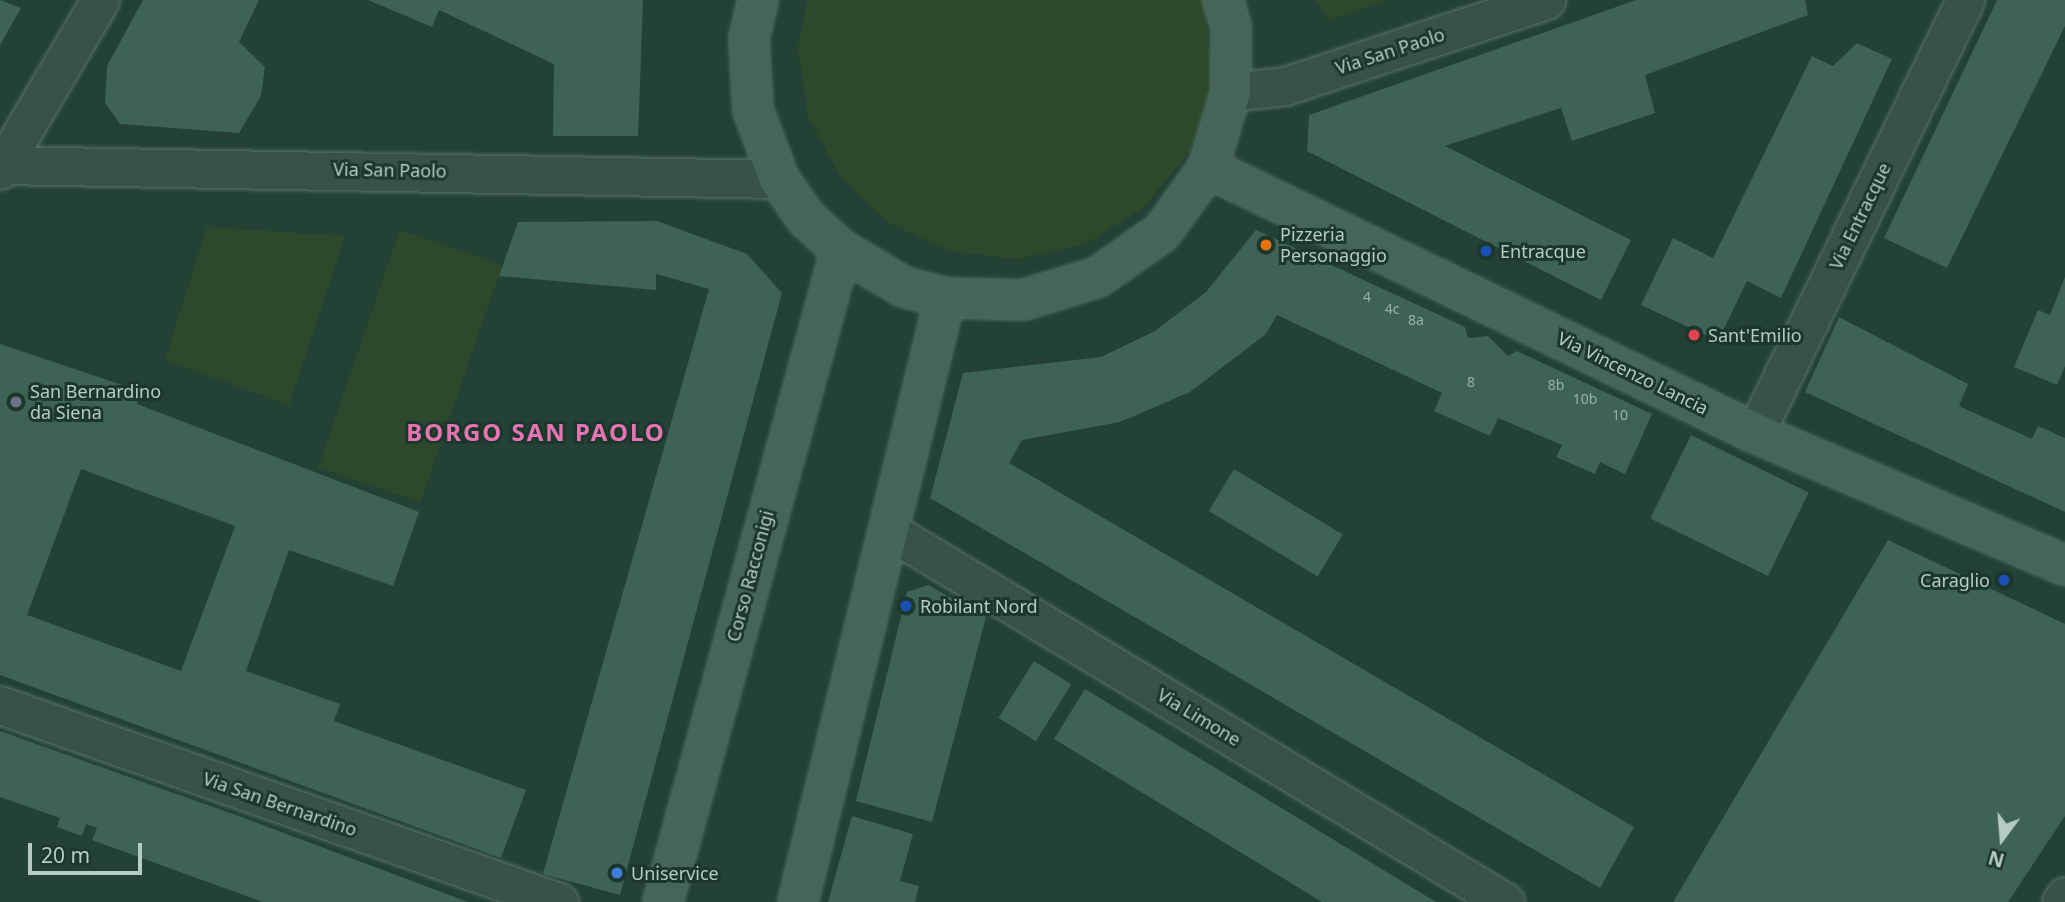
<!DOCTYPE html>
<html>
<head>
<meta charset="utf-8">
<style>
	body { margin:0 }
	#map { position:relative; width:2065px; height:902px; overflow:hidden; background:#234235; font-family:"Noto Sans",sans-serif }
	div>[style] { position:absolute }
	.green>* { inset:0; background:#2c492c; transform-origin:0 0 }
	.building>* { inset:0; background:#3e6254; transform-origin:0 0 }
	.roads { filter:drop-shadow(0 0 2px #587268) drop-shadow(0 0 2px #587268) }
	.street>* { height:37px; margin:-18.5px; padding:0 18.5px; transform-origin:18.5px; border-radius:18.5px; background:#375247 }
	.secondary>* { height:38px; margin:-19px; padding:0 19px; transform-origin:19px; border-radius:19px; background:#456559 }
	.dots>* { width:19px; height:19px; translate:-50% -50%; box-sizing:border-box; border:4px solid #1c372c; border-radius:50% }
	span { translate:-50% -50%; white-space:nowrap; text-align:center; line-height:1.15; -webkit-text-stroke:6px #1c372c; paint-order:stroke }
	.number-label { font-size:14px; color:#96b2a7 }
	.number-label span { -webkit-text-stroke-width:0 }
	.street-label { font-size:18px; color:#b4ccc3 }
	.poi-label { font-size:18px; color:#b4ccc3 }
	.left { translate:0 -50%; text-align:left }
	.right { translate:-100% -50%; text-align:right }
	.district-label { font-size:24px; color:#e574b3; font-weight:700; letter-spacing:2px }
	.north { position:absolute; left:1967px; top:804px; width:70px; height:70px; -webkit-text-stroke:5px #1c372c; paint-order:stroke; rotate:196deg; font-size:19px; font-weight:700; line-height:28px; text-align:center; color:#b4ccc3 }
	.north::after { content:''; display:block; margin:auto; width:24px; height:32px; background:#b4ccc3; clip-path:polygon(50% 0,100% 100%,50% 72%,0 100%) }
	.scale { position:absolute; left:28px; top:843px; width:114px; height:32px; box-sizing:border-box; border:4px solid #b4ccc3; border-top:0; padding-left:9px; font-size:21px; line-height:24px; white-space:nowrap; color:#b4ccc3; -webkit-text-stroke:5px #1c372c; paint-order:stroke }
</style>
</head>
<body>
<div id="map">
	<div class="green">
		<i style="clip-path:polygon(807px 0,1205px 0,1212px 86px,1189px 152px,1145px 206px,1087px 243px,1019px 259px,949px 251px,889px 223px,840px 176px,808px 116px,798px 50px)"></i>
		<i style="clip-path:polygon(1315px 0,1389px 0,1329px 20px)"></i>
		<i style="clip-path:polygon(207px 227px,345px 236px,289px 405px,165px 360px)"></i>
		<i style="left:400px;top:230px;width:108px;height:251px;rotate:19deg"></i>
	</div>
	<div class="building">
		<i style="clip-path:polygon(0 0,21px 8px,0 45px)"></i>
		<i style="clip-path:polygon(143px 0,259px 0,239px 42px,265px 67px,261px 96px,239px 133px,120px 124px,105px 103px,107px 66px)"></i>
		<i style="clip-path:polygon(368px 0,643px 0,638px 136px,553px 136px,554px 64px,439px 10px,432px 27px)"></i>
		<i style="clip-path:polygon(1636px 0,1805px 0,1808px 15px,1645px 75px,1655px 113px,1572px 141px,1561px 108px,1445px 146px,1631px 240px,1601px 300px,1307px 151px,1309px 115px)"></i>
		<i style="clip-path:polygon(1997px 0,2065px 0,2065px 26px,1947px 268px,1884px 238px)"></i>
		<i style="clip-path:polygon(1857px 43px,1892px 59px,1781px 298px,1747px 281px,1718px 341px,1641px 305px,1673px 238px,1713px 258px,1812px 56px,1833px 66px)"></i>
		<i style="clip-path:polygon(657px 221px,747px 254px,782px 293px,620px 895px,543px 874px,709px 289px,656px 274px,656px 290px,499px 276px,518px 222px)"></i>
		<i style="clip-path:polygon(1256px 230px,1465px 327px,1468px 338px,1488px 336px,1508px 356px,1517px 351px,1652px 414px,1625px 474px,1600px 462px,1595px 474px,1556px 457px,1562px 445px,1498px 418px,1490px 436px,1434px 411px,1442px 393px,1277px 315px,1266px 334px,1190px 392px,1120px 422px,1022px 440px,1009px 463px,1634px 827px,1600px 888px,930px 498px,963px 373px,1101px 357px,1155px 331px,1206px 292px)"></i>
		<i style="clip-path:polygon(2065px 277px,2065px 366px,2057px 385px,2014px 367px,2038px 310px,2050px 315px)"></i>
		<i style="clip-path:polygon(1839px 317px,1968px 384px,1959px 406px,2032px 439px,2038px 426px,2065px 438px,2065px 512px,1805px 392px)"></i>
		<i style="clip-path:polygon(evenodd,0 344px,140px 391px,137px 404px,419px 512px,393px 586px,289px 550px,246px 671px,340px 704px,334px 721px,526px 790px,501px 858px,0 675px,0 344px,81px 469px,235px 526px,181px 671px,27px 615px,81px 469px)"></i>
		<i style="left:1691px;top:435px;width:131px;height:93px;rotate:26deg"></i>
		<i style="left:1234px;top:469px;width:127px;height:49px;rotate:31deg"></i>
		<i style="clip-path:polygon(1888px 540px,2065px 624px,2065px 816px,2008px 902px,1673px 902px)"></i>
		<i style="clip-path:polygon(928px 585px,986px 617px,932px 822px,856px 801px,907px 592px)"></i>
		<i style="left:1034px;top:661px;width:44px;height:67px;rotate:32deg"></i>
		<i style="clip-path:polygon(1085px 689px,1247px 787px,1436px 902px,1322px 902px,1054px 739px)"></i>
		<i style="clip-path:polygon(0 731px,247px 819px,468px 902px,263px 902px,92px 840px,97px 828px,86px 824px,82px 836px,57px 827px,60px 818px,0 797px)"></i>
		<i style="clip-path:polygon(852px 816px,913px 834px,900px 881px,919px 886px,915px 902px,828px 902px)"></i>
	</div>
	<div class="roads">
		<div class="street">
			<i style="left:1231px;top:92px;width:54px;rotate:-6.3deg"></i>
			<i style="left:1285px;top:86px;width:275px;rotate:-18.2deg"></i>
			<i style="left:0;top:165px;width:779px;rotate:1.03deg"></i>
			<i style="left:0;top:170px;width:197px;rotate:-59.5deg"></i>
			<i style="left:1755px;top:433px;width:481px;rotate:-64.1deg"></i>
			<i style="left:893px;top:533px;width:715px;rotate:31.09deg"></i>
			<i style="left:0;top:705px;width:593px;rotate:19.41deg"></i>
			<i style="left:2061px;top:902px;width:7px;rotate:-56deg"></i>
		</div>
		<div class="secondary">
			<i style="left:758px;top:0;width:39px;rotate:103deg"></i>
			<i style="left:749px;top:38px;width:72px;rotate:86.8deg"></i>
			<i style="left:753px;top:110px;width:74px;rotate:69.4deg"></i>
			<i style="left:779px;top:179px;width:47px;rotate:55.3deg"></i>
			<i style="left:806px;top:218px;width:47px;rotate:42.4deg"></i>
			<i style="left:841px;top:250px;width:73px;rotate:30.4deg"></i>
			<i style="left:904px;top:287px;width:42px;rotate:15deg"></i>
			<i style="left:945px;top:298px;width:78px;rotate:1.5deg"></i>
			<i style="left:1023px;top:300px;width:78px;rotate:-17deg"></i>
			<i style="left:1098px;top:277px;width:78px;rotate:-35.1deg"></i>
			<i style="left:1162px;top:232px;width:79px;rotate:-54.3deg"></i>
			<i style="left:1208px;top:168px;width:79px;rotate:-73.2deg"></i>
			<i style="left:1231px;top:92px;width:66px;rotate:-90deg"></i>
			<i style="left:1231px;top:26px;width:27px;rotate:-107deg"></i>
			<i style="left:1208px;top:168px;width:608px;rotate:25.85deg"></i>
			<i style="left:1755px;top:433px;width:337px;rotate:23.1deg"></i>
			<i style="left:663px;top:902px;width:676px;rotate:-74.73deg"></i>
			<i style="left:798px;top:902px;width:622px;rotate:-76.32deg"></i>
		</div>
	</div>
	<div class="dots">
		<i style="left:1266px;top:245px;background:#e8710a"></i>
		<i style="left:1486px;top:251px;background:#1a4fb4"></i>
		<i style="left:1694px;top:335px;background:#e0444e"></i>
		<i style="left:16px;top:402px;background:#6b7280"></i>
		<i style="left:2004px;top:580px;background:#1a4fb4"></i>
		<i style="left:906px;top:606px;background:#1a4fb4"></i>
		<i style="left:617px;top:873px;background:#3f7fe0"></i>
	</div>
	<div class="number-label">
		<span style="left:1367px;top:297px">4</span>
		<span style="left:1392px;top:309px">4c</span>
		<span style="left:1416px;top:320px">8a</span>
		<span style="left:1471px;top:382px">8</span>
		<span style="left:1556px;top:385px">8b</span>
		<span style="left:1585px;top:399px">10b</span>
		<span style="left:1620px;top:415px">10</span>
	</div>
	<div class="street-label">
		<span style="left:1390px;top:51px;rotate:-18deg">Via San Paolo</span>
		<span style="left:390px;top:170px;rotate:1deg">Via San Paolo</span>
		<span style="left:1860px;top:216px;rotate:-64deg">Via Entracque</span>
		<span style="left:1633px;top:373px;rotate:26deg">Via Vincenzo Lancia</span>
		<span style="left:750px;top:576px;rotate:-75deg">Corso Racconigi</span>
		<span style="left:1199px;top:717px;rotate:31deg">Via Limone</span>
		<span style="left:280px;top:804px;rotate:19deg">Via San Bernardino</span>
	</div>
	<div class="poi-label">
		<span class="left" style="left:1280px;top:245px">Pizzeria<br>Personaggio</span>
		<span class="left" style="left:1500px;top:251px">Entracque</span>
		<span class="left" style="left:1708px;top:335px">Sant'Emilio</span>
		<span class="left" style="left:30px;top:402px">San Bernardino<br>da Siena</span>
		<span class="right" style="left:1990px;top:580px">Caraglio</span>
		<span class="left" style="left:920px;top:606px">Robilant Nord</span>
		<span class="left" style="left:631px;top:873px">Uniservice</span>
	</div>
	<div class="district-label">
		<span style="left:536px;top:432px">BORGO SAN PAOLO</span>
	</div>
	<div class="north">N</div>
	<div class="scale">20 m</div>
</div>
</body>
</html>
